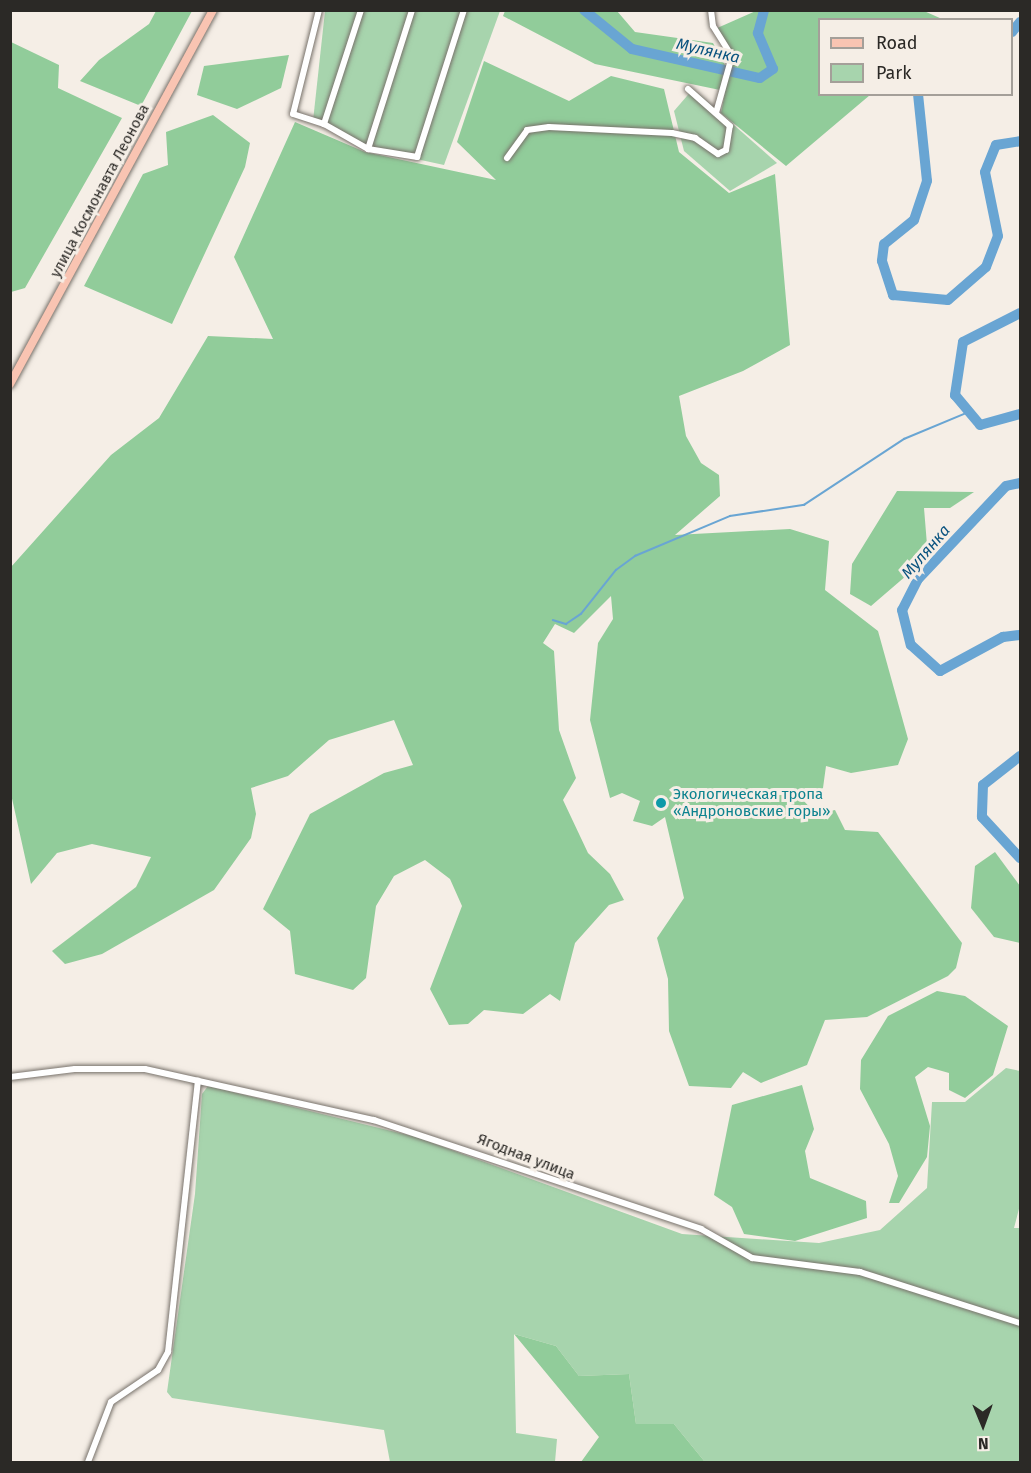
<!DOCTYPE html>
<html>
<head>
<meta charset="utf-8">
<style>
	body { margin:0 }
	#map { position:relative; width:1031px; height:1473px; overflow:hidden; background:#f5eee6; font-family:"Fira Sans",sans-serif }
	div>[style] { position:absolute }
	.green>* { inset:0; background:#a7d4ad }
	.forest>* { inset:0; background:#91cc9a }
	.stream>* { height:1.5px; margin:-0.75px; padding:0 0.75px; transform-origin:0.75px; border-radius:0.75px; background:#69a5d3 }
	.river>* { height:10px; margin:-5px; padding:0 5px; transform-origin:5px; border-radius:5px; background:#69a5d3 }
	.roads { filter:drop-shadow(0 0 2px #78726b) drop-shadow(0 0 2px #78726b) }
	.minor>* { height:6px; margin:-3px; padding:0 3px; transform-origin:3px; border-radius:3px; background:#fff }
	.major>* { height:8px; margin:-4px; padding:0 4px; transform-origin:4px; border-radius:4px; background:#f9c4b2 }
	.dots>* { width:16px; height:16px; translate:-50% -50%; box-sizing:border-box; border:3px solid #f5eee6; border-radius:50% }
	span { translate:-50% -50%; white-space:nowrap; text-align:center; line-height:1.15; -webkit-text-stroke:6px #f5eee6; paint-order:stroke }
	.street-label { font-size:15px; color:#2b2926 }
	.culture-label { font-size:15px; color:#0d838f }
	.left { translate:0 -50%; text-align:left }
	.water-label { font-size:16px; color:#0a537f; font-style:italic }
	.frame { position:absolute; inset:0; border:12px solid #2b2926; pointer-events:none }
	.legend { position:absolute; left:818px; top:18px; width:195px; height:78px; box-sizing:border-box; background:#f5eee6; border:2px solid #a49f99; margin:0; padding:8px 10px; list-style:none; font-size:18px; color:#2b2926 }
	.legend li { display:flex; align-items:center; gap:12px; height:30px }
	.legend b { width:30px; border:2px solid #a49f99 }
	.north { position:absolute; left:953px; top:1395px; width:60px; height:60px; -webkit-text-stroke:4px #f5eee6; paint-order:stroke; rotate:179deg; font-size:16px; font-weight:700; line-height:24px; text-align:center; color:#2b2926 }
	.north::after { content:''; display:block; margin:auto; width:21px; height:27px; background:#2b2926; clip-path:polygon(50% 0,100% 100%,50% 72%,0 100%) }
</style>
</head>
<body>
<div id="map">
	<div class="green">
		<i style="clip-path:polygon(325px 11px,500px 11px,444px 165px,384px 152px,313px 121px)"></i>
		<i style="clip-path:polygon(693px 89px,777px 163px,730px 191px,684px 151px,674px 111px)"></i>
		<i style="clip-path:polygon(1006px 1068px,1020px 1071px,1020px 1205px,1014px 1228px,1020px 1228px,1020px 1462px,705px 1462px,674px 1424px,636px 1424px,629px 1374px,579px 1376px,556px 1346px,514px 1334px,516px 1433px,557px 1439px,555px 1462px,390px 1462px,384px 1430px,172px 1398px,167px 1392px,195px 1194px,202px 1094px,208px 1086px,416px 1137px,682px 1234px,819px 1243px,880px 1230px,927px 1188px,932px 1102px,965px 1102px)"></i>
	</div>
	<div class="forest">
		<i style="clip-path:polygon(758px 10px,924px 11px,942px 19px,820px 20px,820px 94px,870px 95px,786px 166px,721px 113px,732px 57px,715px 29px)"></i>
		<i style="clip-path:polygon(156px 11px,192px 11px,141px 106px,80px 81px,99px 60px,149px 24px)"></i>
		<i style="clip-path:polygon(505px 11px,617px 11px,635px 32px,713px 43px,725px 65px,720px 90px,595px 64px,503px 16px)"></i>
		<i style="clip-path:polygon(11px 42px,59px 65px,58px 88px,122px 118px,25px 288px,11px 292px)"></i>
		<i style="clip-path:polygon(289px 55px,281px 88px,237px 109px,197px 95px,204px 66px)"></i>
		<i style="clip-path:polygon(484px 61px,569px 101px,611px 76px,664px 89px,679px 152px,729px 193px,775px 174px,790px 345px,743px 371px,679px 396px,686px 436px,701px 463px,719px 475px,720px 496px,675px 535px,790px 529px,829px 541px,825px 590px,878px 631px,908px 739px,898px 765px,851px 773px,826px 766px,823px 788px,802px 799px,816px 814px,835px 810px,845px 830px,878px 832px,962px 943px,956px 968px,948px 976px,867px 1017px,825px 1020px,807px 1065px,761px 1083px,743px 1072px,731px 1088px,689px 1086px,669px 1031px,668px 979px,657px 938px,684px 898px,665px 817px,652px 826px,633px 821px,640px 801px,622px 793px,610px 798px,590px 720px,598px 643px,613px 619px,611px 596px,574px 633px,555px 624px,543px 643px,554px 651px,559px 730px,576px 778px,563px 800px,588px 853px,610px 874px,624px 900px,609px 905px,575px 943px,560px 1001px,550px 994px,523px 1014px,484px 1010px,468px 1024px,449px 1025px,430px 989px,462px 906px,450px 879px,425px 860px,394px 876px,376px 906px,366px 978px,353px 990px,295px 974px,290px 931px,263px 909px,310px 814px,384px 773px,413px 765px,394px 720px,329px 740px,288px 776px,251px 788px,256px 814px,251px 838px,214px 890px,102px 954px,65px 964px,52px 951px,136px 887px,151px 857px,92px 844px,57px 853px,31px 884px,11px 794px,11px 567px,111px 455px,159px 418px,208px 336px,273px 339px,234px 257px,295px 122px,365px 152px,496px 180px,457px 142px)"></i>
		<i style="clip-path:polygon(213px 115px,250px 143px,245px 167px,172px 324px,84px 286px,143px 174px,168px 165px,166px 132px)"></i>
		<i style="clip-path:polygon(897px 491px,974px 492px,950px 508px,924px 508px,928px 557px,871px 606px,850px 594px,852px 564px)"></i>
		<i style="clip-path:polygon(995px 852px,1020px 886px,1020px 943px,994px 937px,971px 908px,975px 866px)"></i>
		<i style="clip-path:polygon(937px 991px,965px 996px,1008px 1026px,993px 1075px,965px 1098px,949px 1090px,949px 1073px,928px 1067px,915px 1077px,930px 1126px,927px 1157px,899px 1203px,889px 1203px,898px 1176px,889px 1144px,860px 1089px,861px 1060px,888px 1016px)"></i>
		<i style="clip-path:polygon(802px 1085px,814px 1129px,805px 1151px,810px 1178px,866px 1201px,867px 1218px,795px 1241px,744px 1234px,732px 1207px,714px 1195px,732px 1105px)"></i>
		<i style="clip-path:polygon(514px 1334px,556px 1346px,579px 1376px,629px 1374px,636px 1424px,674px 1424px,705px 1462px,581px 1462px,599px 1437px)"></i>
	</div>
	<div class="stream">
		<i style="left:553px;top:620px;width:14px;rotate:17deg"></i>
		<i style="left:566px;top:624px;width:18px;rotate:-34deg"></i>
		<i style="left:581px;top:614px;width:56px;rotate:-51.5deg"></i>
		<i style="left:616px;top:570px;width:24px;rotate:-36deg"></i>
		<i style="left:635px;top:556px;width:103px;rotate:-22.8deg"></i>
		<i style="left:730px;top:516px;width:75px;rotate:-8.5deg"></i>
		<i style="left:804px;top:505px;width:120px;rotate:-33.4deg"></i>
		<i style="left:904px;top:439px;width:70px;rotate:-22.6deg"></i>
	</div>
	<div class="river">
		<i style="left:584px;top:10px;width:62px;rotate:39.1deg"></i>
		<i style="left:632px;top:49px;width:131px;rotate:12.8deg"></i>
		<i style="left:760px;top:78px;width:16px;rotate:-35deg"></i>
		<i style="left:773px;top:69px;width:39px;rotate:-113deg"></i>
		<i style="left:758px;top:33px;width:24px;rotate:-75deg"></i>
		<i style="left:1012px;top:32px;width:13px;rotate:-51deg"></i>
		<i style="left:918px;top:94px;width:87px;rotate:84.1deg"></i>
		<i style="left:927px;top:181px;width:41px;rotate:108.4deg"></i>
		<i style="left:914px;top:220px;width:38px;rotate:141deg"></i>
		<i style="left:884px;top:244px;width:17px;rotate:97deg"></i>
		<i style="left:882px;top:261px;width:36px;rotate:72deg"></i>
		<i style="left:893px;top:295px;width:55px;rotate:5.2deg"></i>
		<i style="left:948px;top:300px;width:50px;rotate:-41deg"></i>
		<i style="left:986px;top:267px;width:33px;rotate:-69deg"></i>
		<i style="left:998px;top:236px;width:65px;rotate:-101.5deg"></i>
		<i style="left:985px;top:172px;width:29px;rotate:-68deg"></i>
		<i style="left:996px;top:145px;width:24px;rotate:-9deg"></i>
		<i style="left:1020px;top:313px;width:64px;rotate:153deg"></i>
		<i style="left:963px;top:342px;width:54px;rotate:98.6deg"></i>
		<i style="left:955px;top:395px;width:39px;rotate:50deg"></i>
		<i style="left:980px;top:425px;width:41px;rotate:-15.4deg"></i>
		<i style="left:1020px;top:483px;width:14px;rotate:168deg"></i>
		<i style="left:1006px;top:486px;width:128px;rotate:133.4deg"></i>
		<i style="left:918px;top:579px;width:35px;rotate:117deg"></i>
		<i style="left:902px;top:610px;width:36px;rotate:76deg"></i>
		<i style="left:911px;top:645px;width:39px;rotate:42deg"></i>
		<i style="left:940px;top:671px;width:72px;rotate:-28.4deg"></i>
		<i style="left:1003px;top:637px;width:17px;rotate:-7deg"></i>
		<i style="left:1020px;top:756px;width:47px;rotate:141.9deg"></i>
		<i style="left:983px;top:785px;width:32px;rotate:92deg"></i>
		<i style="left:982px;top:817px;width:56px;rotate:47.2deg"></i>
	</div>
	<div class="roads">
		<div class="minor">
			<i style="left:319px;top:10px;width:107px;rotate:104deg"></i>
			<i style="left:293px;top:114px;width:33px;rotate:18deg"></i>
			<i style="left:361px;top:10px;width:120px;rotate:108deg"></i>
			<i style="left:324px;top:124px;width:51px;rotate:29.6deg"></i>
			<i style="left:368px;top:149px;width:146px;rotate:-72.4deg"></i>
			<i style="left:711px;top:10px;width:16px;rotate:83deg"></i>
			<i style="left:713px;top:26px;width:36px;rotate:58deg"></i>
			<i style="left:732px;top:56px;width:59px;rotate:105.7deg"></i>
			<i style="left:368px;top:149px;width:50px;rotate:9.3deg"></i>
			<i style="left:417px;top:157px;width:154px;rotate:-72.3deg"></i>
			<i style="left:507px;top:158px;width:34px;rotate:-54deg"></i>
			<i style="left:527px;top:130px;width:22px;rotate:-8deg"></i>
			<i style="left:549px;top:127px;width:123px;rotate:2.8deg"></i>
			<i style="left:672px;top:133px;width:24px;rotate:12deg"></i>
			<i style="left:695px;top:138px;width:28px;rotate:35deg"></i>
			<i style="left:718px;top:154px;width:9px;rotate:-27deg"></i>
			<i style="left:726px;top:150px;width:24px;rotate:-81deg"></i>
			<i style="left:730px;top:126px;width:56px;rotate:-138.6deg"></i>
			<i style="left:10px;top:1077px;width:65px;rotate:-7deg"></i>
			<i style="left:75px;top:1069px;width:70px"></i>
			<i style="left:145px;top:1069px;width:235px;rotate:12.6deg"></i>
			<i style="left:374px;top:1120px;width:345px;rotate:18.4deg"></i>
			<i style="left:701px;top:1229px;width:59px;rotate:29.6deg"></i>
			<i style="left:752px;top:1258px;width:109px;rotate:7.4deg"></i>
			<i style="left:860px;top:1272px;width:168px;rotate:17.7deg"></i>
			<i style="left:88px;top:1462px;width:64px;rotate:-69deg"></i>
			<i style="left:111px;top:1402px;width:57px;rotate:-34.2deg"></i>
			<i style="left:158px;top:1370px;width:21px;rotate:-61deg"></i>
			<i style="left:168px;top:1352px;width:273px;rotate:-83.7deg"></i>
		</div>
		<div class="major">
			<i style="left:10px;top:384px;width:426px;rotate:-61.5deg"></i>
		</div>
	</div>
	<div class="dots">
		<i style="left:661px;top:803px;background:#0f9aa8"></i>
	</div>
	<div class="street-label">
		<span style="left:100px;top:191px;rotate:-62deg">улица Космонавта Леонова</span>
		<span style="left:526px;top:1157px;rotate:21deg">Ягодная улица</span>
	</div>
	<div class="culture-label">
		<span class="left" style="left:673px;top:803px">Экологическая тропа<br>«Андроновские горы»</span>
	</div>
	<div class="water-label">
		<span style="left:708px;top:51px;rotate:13deg">Мулянка</span>
		<span style="left:926px;top:552px;rotate:-49deg">Мулянка</span>
	</div>
	<div class="frame"></div>
	<ul class="legend">
	<li><b style="height:8px;background:#f9c4b2"></b>Road</li>
	<li><b style="height:16px;background:#a7d4ad"></b>Park</li>
	</ul>
	<div class="north">N</div>
</div>
</body>
</html>
